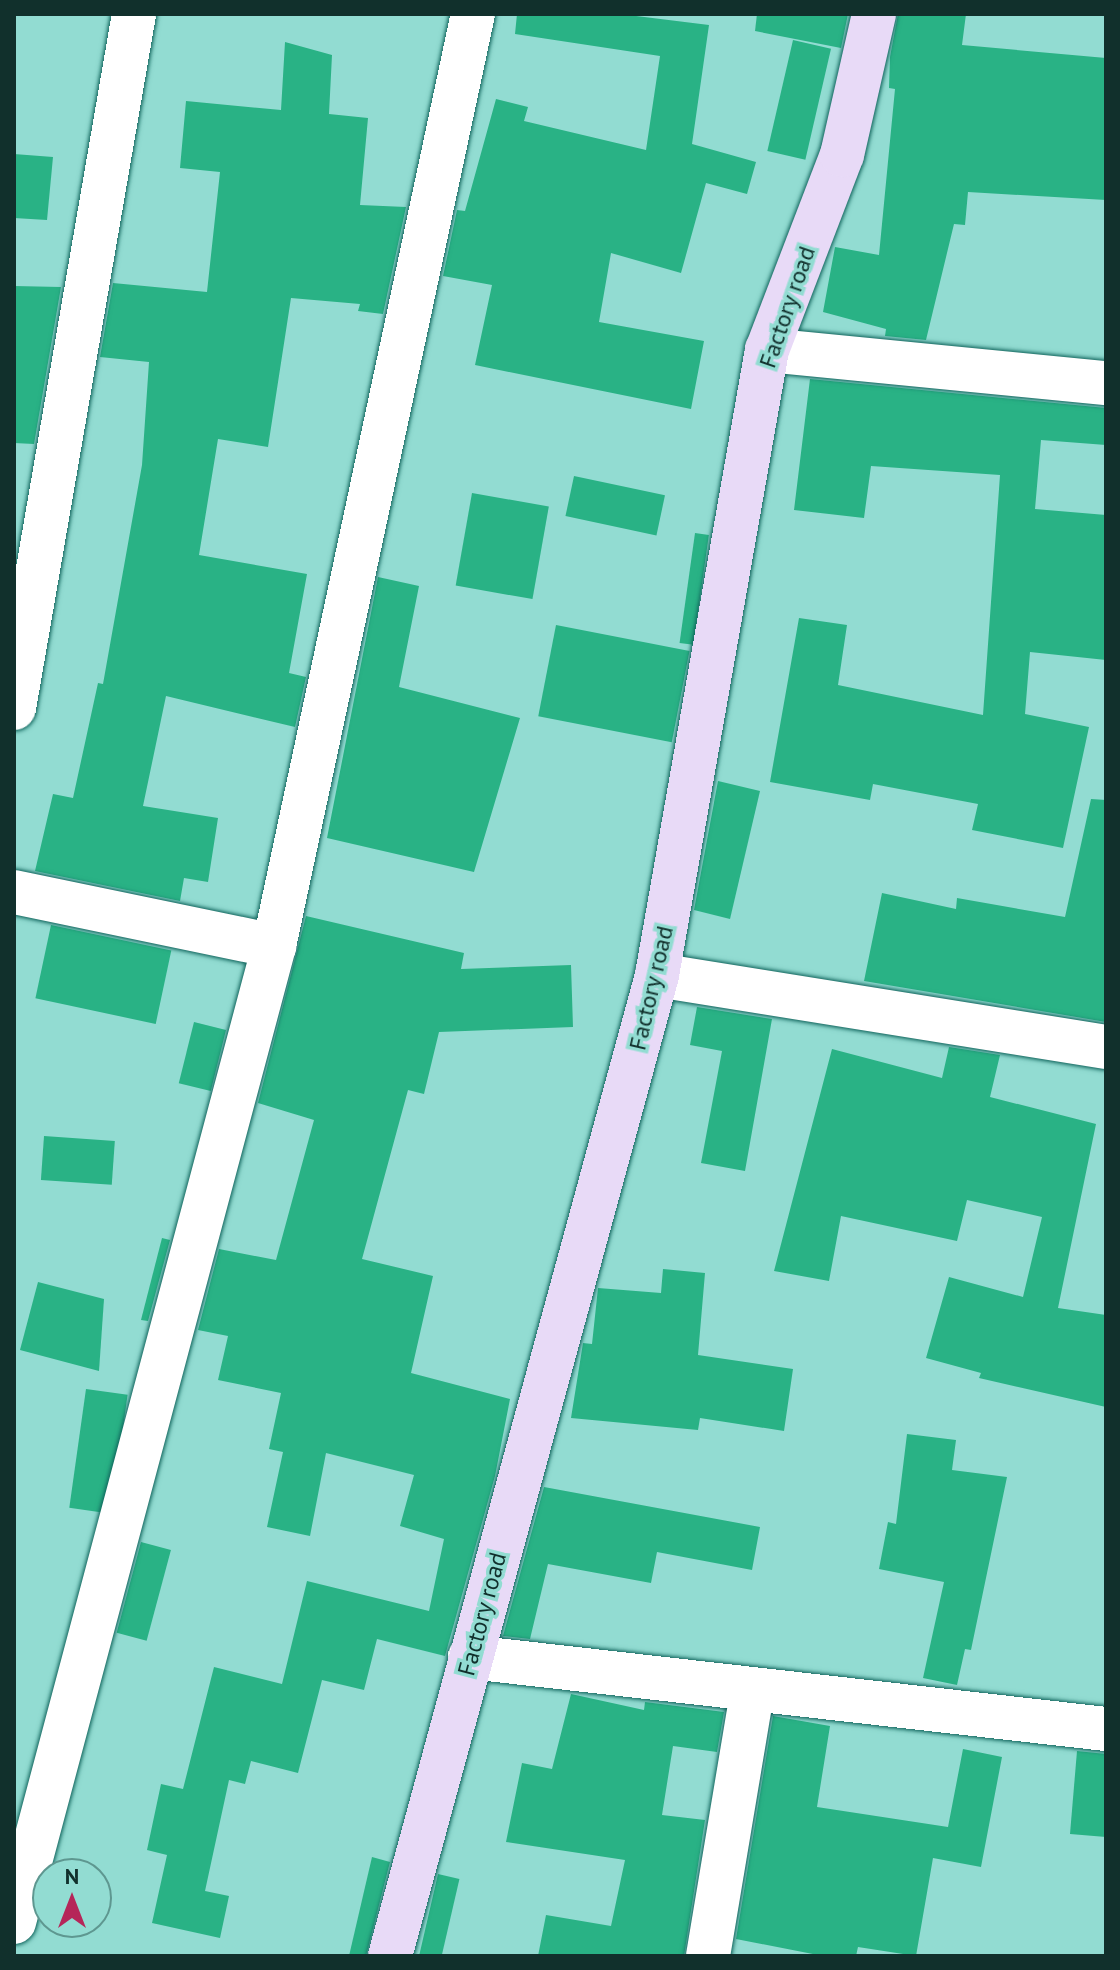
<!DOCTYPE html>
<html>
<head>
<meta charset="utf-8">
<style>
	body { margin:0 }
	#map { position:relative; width:1120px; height:1970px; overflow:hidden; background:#92dcd2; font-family:"PT Sans",sans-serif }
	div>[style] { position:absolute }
	.building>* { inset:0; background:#29b285; transform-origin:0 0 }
	.roads { filter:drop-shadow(0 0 2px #10645c) drop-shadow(0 0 2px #10645c) }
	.street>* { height:44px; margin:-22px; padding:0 22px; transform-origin:22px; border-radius:22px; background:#fff }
	.secondary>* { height:44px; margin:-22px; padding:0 22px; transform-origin:22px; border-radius:22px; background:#e8daf7 }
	span { translate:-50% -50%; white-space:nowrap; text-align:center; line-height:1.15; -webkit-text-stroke:7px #92dcd2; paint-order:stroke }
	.street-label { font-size:24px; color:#11302c }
	.frame { position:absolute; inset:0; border:16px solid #11302c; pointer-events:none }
	.north { position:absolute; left:32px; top:1858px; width:80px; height:80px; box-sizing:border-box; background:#92dcd2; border:2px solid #5e9790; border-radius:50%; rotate:0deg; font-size:22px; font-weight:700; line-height:32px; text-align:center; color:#11302c }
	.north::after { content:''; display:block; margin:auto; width:28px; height:36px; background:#b52659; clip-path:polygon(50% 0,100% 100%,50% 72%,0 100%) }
</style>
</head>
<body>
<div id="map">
	<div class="building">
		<i style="clip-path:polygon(517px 14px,620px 14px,709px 25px,692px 144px,756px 162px,747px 194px,706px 183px,681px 273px,611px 253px,599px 322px,704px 341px,691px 409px,475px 365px,492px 285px,443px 276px,457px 210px,465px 211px,496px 99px,528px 107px,524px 121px,646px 150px,660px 56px,515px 34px)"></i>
		<i style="clip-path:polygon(757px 14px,848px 14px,841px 48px,755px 31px)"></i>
		<i style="clip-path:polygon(898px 14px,966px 14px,962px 45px,1106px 58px,1106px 200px,968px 192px,965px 225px,954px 224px,926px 340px,885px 336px,886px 329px,823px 312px,835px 247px,879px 255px,895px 89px,889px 88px,890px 57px)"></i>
		<i style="left:793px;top:40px;width:39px;height:114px;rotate:13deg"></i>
		<i style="clip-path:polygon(285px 42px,332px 55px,329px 114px,368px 118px,360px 205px,406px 207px,383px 314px,358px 311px,360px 304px,291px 298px,268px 447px,218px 439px,199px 555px,307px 574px,289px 673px,306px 677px,295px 727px,166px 696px,143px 806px,218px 818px,208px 882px,184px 878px,180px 901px,35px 871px,53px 794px,73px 798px,98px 683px,103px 684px,142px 465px,149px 362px,100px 357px,113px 283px,207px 292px,220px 172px,180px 168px,186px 101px,281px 110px)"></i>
		<i style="clip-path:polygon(14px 154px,53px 157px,47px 220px,14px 218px)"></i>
		<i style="clip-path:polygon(14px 286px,61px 287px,34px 444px,14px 443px)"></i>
		<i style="clip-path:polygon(810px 379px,1106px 408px,1106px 445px,1041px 440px,1035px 509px,1106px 515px,1106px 660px,1030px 652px,1025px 714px,1089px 727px,1063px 848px,972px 830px,978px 804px,873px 784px,870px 800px,770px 782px,799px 618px,847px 625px,838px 685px,983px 715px,1000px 475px,871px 466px,864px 518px,794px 510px)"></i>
		<i style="left:574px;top:476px;width:93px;height:41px;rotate:12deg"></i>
		<i style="left:472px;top:493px;width:78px;height:94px;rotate:10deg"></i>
		<i style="left:695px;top:533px;width:14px;height:111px;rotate:8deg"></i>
		<i style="clip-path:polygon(378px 577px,419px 586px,399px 687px,520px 718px,474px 872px,327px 838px)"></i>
		<i style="left:556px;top:625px;width:136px;height:93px;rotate:11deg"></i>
		<i style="clip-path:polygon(718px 781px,760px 791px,730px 919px,694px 910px)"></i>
		<i style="clip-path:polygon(1091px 799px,1106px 800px,1106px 1022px,864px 981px,882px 893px,956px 909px,957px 898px,1065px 917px)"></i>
		<i style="clip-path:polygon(306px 916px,464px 953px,461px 969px,571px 965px,573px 1027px,439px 1032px,424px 1094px,408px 1090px,362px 1259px,433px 1276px,411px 1373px,510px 1399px,495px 1476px,445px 1656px,377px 1639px,364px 1690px,322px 1680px,298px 1773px,251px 1761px,245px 1784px,229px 1780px,205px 1891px,229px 1896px,220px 1938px,152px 1923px,167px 1855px,147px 1850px,161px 1784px,183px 1789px,214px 1667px,282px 1684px,307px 1581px,429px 1611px,444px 1539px,400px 1526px,414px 1475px,326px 1453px,310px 1536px,267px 1527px,283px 1452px,269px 1449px,281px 1393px,218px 1380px,228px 1336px,198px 1330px,219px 1249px,276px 1260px,314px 1120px,258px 1103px)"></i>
		<i style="left:51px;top:925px;width:123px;height:75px;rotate:12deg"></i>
		<i style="clip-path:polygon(697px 1007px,772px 1019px,745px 1171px,701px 1163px,722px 1051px,690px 1045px)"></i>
		<i style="left:194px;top:1022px;width:33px;height:63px;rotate:14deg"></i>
		<i style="clip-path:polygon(949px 1047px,1000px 1055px,990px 1097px,1096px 1124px,1058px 1308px,1106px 1315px,1106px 1407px,979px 1378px,981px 1373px,926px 1358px,949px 1277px,1023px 1297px,1042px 1217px,967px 1200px,957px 1241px,841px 1216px,829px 1281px,774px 1271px,832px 1049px,942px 1078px)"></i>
		<i style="left:44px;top:1136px;width:71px;height:44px;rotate:4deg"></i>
		<i style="clip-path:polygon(162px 1238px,170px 1240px,148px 1321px,141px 1320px)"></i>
		<i style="clip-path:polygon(663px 1269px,705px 1273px,698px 1355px,793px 1369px,784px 1431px,700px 1418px,698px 1430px,571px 1418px,583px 1343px,592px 1344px,598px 1288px,661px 1293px)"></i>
		<i style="clip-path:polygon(38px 1282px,104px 1299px,99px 1371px,20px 1350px)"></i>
		<i style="left:86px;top:1389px;width:42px;height:120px;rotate:8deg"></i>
		<i style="clip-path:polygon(907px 1434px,956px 1440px,952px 1470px,1007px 1477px,971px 1650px,965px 1649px,957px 1685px,923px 1678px,944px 1582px,879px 1569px,888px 1522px,896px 1524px)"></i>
		<i style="clip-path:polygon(544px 1487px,760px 1527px,752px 1570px,657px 1552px,651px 1583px,548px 1564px,530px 1639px,503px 1636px)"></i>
		<i style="left:141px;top:1542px;width:31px;height:94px;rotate:15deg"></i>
		<i style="clip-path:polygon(571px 1694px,644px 1710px,645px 1702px,724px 1712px,717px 1752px,673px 1746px,662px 1815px,705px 1820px,684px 1956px,538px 1956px,546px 1915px,611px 1926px,625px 1860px,506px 1842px,522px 1763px,552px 1769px)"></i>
		<i style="clip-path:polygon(773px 1716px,830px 1726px,817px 1807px,948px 1827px,963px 1749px,1002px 1757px,981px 1867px,933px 1858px,916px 1956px,858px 1947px,856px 1956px,823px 1956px,736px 1939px)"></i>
		<i style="clip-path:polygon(1077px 1751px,1106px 1754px,1106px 1837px,1070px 1834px)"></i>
		<i style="clip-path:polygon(372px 1857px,390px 1862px,366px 1956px,349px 1956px)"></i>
		<i style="left:438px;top:1874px;width:22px;height:85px;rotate:13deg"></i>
	</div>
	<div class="roads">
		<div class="street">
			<i style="left:767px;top:350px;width:341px;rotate:5.6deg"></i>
			<i style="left:14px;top:708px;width:704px;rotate:-80.19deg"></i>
			<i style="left:14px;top:892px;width:266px;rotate:11.7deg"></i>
			<i style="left:657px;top:975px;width:455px;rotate:9.1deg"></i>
			<i style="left:470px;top:1657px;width:640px;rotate:6.46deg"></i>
			<i style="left:14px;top:1922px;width:1010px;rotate:-75.08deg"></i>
			<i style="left:274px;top:946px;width:953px;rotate:-77.95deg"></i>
			<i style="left:708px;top:1956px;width:267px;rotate:-80.5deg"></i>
		</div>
		<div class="secondary">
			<i style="left:390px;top:1956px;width:1017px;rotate:-74.77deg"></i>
			<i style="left:657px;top:975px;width:635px;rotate:-80.02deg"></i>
			<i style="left:767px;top:350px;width:209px;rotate:-69deg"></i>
			<i style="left:842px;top:155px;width:145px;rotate:-77.2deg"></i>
		</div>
	</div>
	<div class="street-label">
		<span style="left:787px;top:307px;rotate:-71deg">Factory road</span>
		<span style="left:651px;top:988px;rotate:-77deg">Factory road</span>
		<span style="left:482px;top:1614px;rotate:-75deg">Factory road</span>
	</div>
	<div class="frame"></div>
	<div class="north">N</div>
</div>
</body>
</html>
